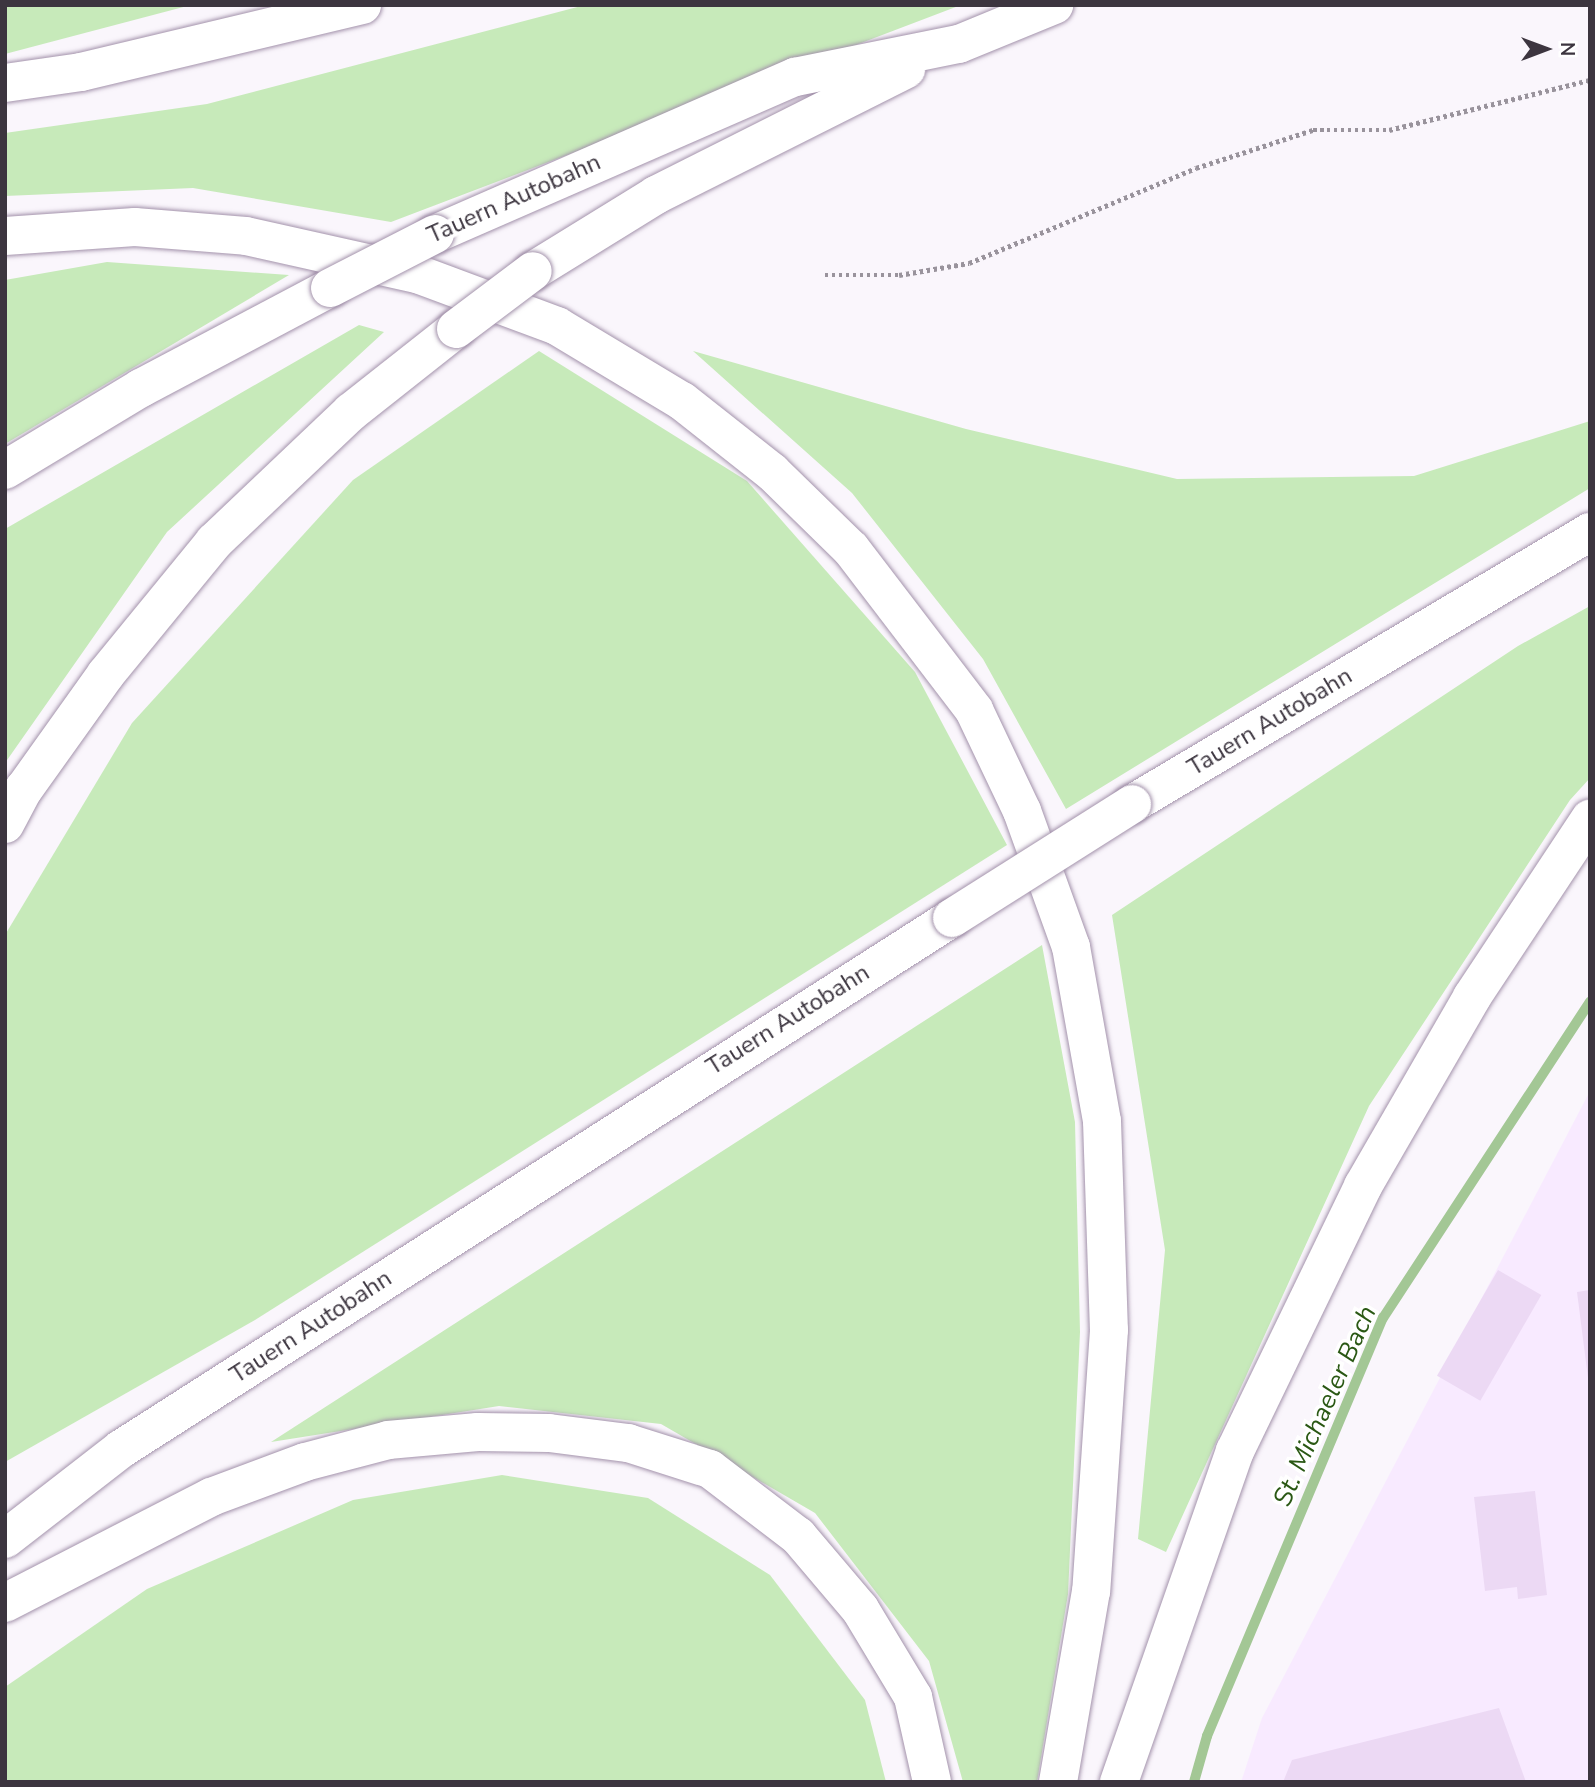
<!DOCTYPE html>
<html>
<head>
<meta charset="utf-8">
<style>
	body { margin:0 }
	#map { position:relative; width:1595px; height:1787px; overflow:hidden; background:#faf6fc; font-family:"Nunito Sans",sans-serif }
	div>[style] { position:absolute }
	.built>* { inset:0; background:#f8eaff }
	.green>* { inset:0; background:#c7eaba }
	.stream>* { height:10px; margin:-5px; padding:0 5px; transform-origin:5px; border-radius:5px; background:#a3c795 }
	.building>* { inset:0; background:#ecd9f4; transform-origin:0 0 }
	.path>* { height:4.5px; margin-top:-2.25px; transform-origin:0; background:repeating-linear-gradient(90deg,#99939c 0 3.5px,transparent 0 7px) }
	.roads { filter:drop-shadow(0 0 2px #a392ab) drop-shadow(0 0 2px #a392ab) }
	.motorway>* { height:38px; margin:-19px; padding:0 19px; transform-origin:19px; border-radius:19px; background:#fff }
	.bridges { filter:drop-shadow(0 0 2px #a392ab) drop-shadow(0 0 2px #a392ab) }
	.motorway-bridge>* { height:38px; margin:-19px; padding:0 19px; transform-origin:19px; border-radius:19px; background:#fff }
	span { translate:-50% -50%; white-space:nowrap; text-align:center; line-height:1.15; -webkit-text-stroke:7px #fff; paint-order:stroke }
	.street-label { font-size:24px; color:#3c353f }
	.water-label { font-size:26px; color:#2a5814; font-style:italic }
	.frame { position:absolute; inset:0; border:7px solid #3c353f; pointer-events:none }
	.north { position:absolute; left:1511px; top:14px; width:70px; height:70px; -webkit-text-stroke:5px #fff; paint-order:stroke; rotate:90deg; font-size:19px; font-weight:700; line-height:28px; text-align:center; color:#3c353f }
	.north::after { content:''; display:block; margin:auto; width:24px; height:32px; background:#3c353f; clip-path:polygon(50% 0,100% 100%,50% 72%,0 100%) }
</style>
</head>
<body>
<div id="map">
	<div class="built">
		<i style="clip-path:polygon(1590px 1091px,1590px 1782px,1241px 1782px,1262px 1718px)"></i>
	</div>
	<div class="green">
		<i style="clip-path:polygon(5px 5px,191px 5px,5px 54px)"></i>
		<i style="clip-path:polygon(585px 5px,961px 5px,391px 222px,193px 188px,5px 196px,5px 133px,207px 104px)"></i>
		<i style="clip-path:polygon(107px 262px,289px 275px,5px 444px,5px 280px)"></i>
		<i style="clip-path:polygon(359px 325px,384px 332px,167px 532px,5px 763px,5px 529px)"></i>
		<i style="clip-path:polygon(539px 351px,747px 481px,915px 672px,1007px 845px,255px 1320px,5px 1462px,5px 935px,132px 723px,353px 480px)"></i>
		<i style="clip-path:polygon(693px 351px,966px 429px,1177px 479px,1414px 476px,1590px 421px,1590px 488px,1066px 809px,983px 659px,852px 493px)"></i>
		<i style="clip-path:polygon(1590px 606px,1590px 778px,1570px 800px,1369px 1106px,1166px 1552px,1138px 1539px,1165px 1250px,1112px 915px,1518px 646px)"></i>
		<i style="clip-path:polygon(1042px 945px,1075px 1122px,1080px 1332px,1068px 1594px,1037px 1782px,963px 1782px,929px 1661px,815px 1513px,661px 1424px,499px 1406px,271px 1442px)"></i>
		<i style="clip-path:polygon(502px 1475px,648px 1498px,770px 1575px,865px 1700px,886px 1782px,5px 1782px,5px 1687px,147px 1589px,353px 1500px)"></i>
	</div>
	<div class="stream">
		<i style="left:1194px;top:1782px;width:48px;rotate:-74.2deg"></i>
		<i style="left:1207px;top:1736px;width:454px;rotate:-67.2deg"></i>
		<i style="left:1383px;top:1318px;width:378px;rotate:-56.8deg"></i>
	</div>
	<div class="building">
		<i style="left:1498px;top:1270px;width:50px;height:122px;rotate:30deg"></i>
		<i style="clip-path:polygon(1590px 1290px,1590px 1378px,1588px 1378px,1577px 1292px)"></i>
		<i style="clip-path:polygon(1535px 1491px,1547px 1595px,1518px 1599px,1517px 1587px,1485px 1591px,1474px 1497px)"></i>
		<i style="clip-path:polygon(1499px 1708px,1526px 1782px,1283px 1782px,1292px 1760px)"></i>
	</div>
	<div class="path">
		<i style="left:825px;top:275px;width:74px"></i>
		<i style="left:899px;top:275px;width:71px;rotate:-9.7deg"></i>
		<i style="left:969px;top:263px;width:246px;rotate:-22.7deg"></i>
		<i style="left:1196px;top:168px;width:123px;rotate:-18deg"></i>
		<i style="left:1313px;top:130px;width:76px"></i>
		<i style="left:1389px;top:130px;width:207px;rotate:-14deg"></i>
	</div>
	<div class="roads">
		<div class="motorway">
			<i style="left:5px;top:83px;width:77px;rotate:-8.2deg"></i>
			<i style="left:81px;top:72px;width:289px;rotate:-13.4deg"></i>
			<i style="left:435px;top:234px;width:393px;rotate:-23.6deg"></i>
			<i style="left:795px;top:77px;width:167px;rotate:-11.4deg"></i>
			<i style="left:959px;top:44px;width:103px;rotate:-22.3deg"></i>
			<i style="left:5px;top:236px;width:130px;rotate:-4deg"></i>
			<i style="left:135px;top:227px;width:111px;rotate:4.6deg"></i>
			<i style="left:246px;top:236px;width:178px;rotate:12.6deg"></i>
			<i style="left:420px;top:275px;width:146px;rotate:20.4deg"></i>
			<i style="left:557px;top:326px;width:146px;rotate:31deg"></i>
			<i style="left:682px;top:401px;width:115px;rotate:38.3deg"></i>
			<i style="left:772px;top:472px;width:110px;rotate:44.3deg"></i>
			<i style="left:851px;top:549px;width:203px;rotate:52.6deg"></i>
			<i style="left:974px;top:710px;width:112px;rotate:64.6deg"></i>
			<i style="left:1022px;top:811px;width:145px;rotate:70.2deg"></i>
			<i style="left:1071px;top:947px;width:177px;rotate:79.9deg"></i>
			<i style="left:1102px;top:1121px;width:209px;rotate:88.1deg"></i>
			<i style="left:1109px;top:1330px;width:262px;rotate:93.9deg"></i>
			<i style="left:1091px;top:1591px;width:194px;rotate:99.8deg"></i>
			<i style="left:533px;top:271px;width:145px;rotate:-31.7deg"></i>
			<i style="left:656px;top:195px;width:280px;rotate:-26.7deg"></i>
			<i style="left:5px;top:470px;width:159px;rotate:-31.1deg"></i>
			<i style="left:141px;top:388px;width:214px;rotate:-27.9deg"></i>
			<i style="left:1132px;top:804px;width:533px;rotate:-30.71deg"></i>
			<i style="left:5px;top:824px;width:40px;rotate:-62deg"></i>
			<i style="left:24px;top:789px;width:141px;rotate:-54.5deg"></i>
			<i style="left:106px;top:674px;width:171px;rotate:-50.7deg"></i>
			<i style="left:214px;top:542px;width:189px;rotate:-43.5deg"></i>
			<i style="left:351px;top:412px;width:134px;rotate:-38.3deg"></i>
			<i style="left:5px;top:1539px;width:147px;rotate:-37.8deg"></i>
			<i style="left:121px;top:1449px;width:986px;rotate:-32.58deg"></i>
			<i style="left:5px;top:1603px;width:232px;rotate:-27.2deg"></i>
			<i style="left:211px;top:1497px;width:100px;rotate:-20.4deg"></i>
			<i style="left:305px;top:1462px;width:86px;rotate:-14.8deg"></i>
			<i style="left:388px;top:1440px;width:90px;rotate:-5.1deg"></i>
			<i style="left:478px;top:1432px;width:71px;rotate:0.8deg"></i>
			<i style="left:549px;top:1433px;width:80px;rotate:7.2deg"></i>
			<i style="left:628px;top:1443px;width:86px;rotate:17.6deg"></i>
			<i style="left:710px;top:1469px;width:111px;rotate:37.3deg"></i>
			<i style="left:798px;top:1536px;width:96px;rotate:49.7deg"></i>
			<i style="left:860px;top:1609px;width:103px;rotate:58.9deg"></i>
			<i style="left:913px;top:1697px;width:87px;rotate:77.4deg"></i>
			<i style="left:1119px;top:1782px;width:351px;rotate:-70.7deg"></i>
			<i style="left:1235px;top:1451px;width:294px;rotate:-64.2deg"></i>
			<i style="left:1363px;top:1186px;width:218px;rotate:-60deg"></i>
			<i style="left:1472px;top:997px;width:214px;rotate:-56.5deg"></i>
		</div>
	</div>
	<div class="bridges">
		<div class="motorway-bridge">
			<i style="left:330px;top:288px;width:118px;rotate:-27.2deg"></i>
			<i style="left:456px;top:329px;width:96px;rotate:-37deg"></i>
			<i style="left:952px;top:918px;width:213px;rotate:-32.3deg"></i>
		</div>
	</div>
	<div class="street-label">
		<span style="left:514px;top:199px;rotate:-24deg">Tauern Autobahn</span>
		<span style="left:1270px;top:722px;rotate:-31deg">Tauern Autobahn</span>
		<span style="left:788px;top:1020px;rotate:-32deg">Tauern Autobahn</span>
		<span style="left:311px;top:1327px;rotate:-33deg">Tauern Autobahn</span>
	</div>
	<div class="water-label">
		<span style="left:1325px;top:1406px;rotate:-66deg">St. Michaeler Bach</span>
	</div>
	<div class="frame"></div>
	<div class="north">N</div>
</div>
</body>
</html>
